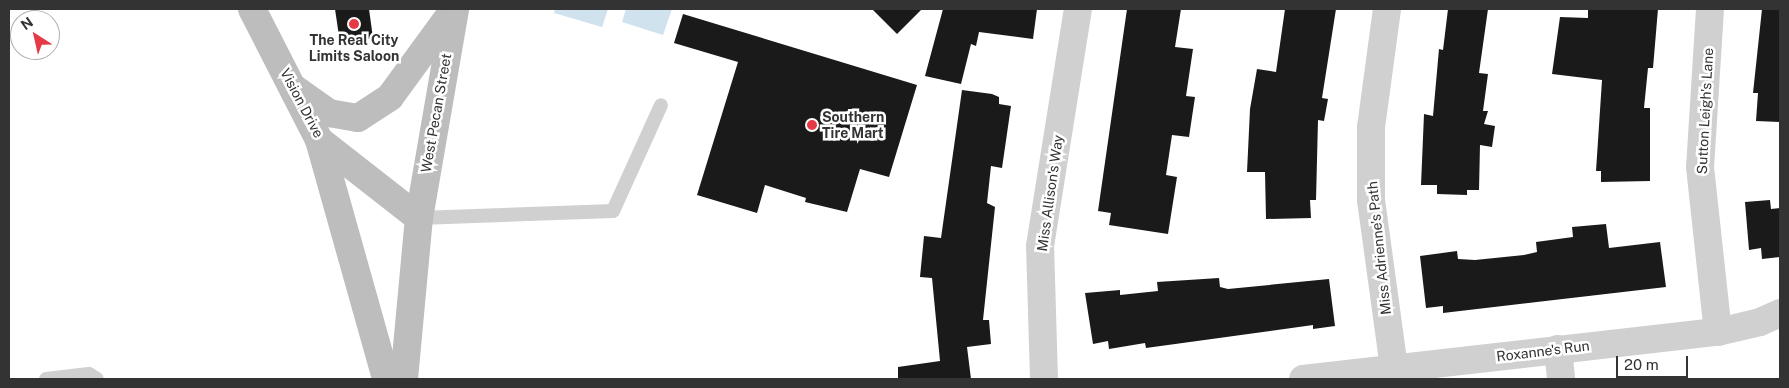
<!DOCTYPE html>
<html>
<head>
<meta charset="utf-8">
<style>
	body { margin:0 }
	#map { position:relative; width:1789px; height:388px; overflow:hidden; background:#fff; font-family:"Public Sans",sans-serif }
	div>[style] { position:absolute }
	.water>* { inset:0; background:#cfe2ee }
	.building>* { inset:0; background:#1a1a1a }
	.lane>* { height:14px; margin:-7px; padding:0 7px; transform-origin:7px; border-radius:7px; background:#d0d0d0 }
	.street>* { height:28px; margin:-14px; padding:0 14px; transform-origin:14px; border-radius:14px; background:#d0d0d0 }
	.secondary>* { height:28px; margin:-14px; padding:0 14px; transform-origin:14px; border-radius:14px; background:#bdbdbd }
	.dots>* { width:14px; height:14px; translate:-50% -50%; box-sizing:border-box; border:2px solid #fff; border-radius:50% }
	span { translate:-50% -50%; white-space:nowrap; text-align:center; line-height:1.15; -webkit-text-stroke:5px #fff; paint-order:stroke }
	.poi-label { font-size:14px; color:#333; font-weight:700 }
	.left { translate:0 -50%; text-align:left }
	.street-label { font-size:14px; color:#333 }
	.frame { position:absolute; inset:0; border:10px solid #333; pointer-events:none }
	.north { position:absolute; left:10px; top:10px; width:50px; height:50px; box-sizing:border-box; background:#fff; border:1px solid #adadad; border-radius:50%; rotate:325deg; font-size:14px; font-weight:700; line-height:20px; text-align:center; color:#333 }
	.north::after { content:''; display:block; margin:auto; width:18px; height:22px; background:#e63946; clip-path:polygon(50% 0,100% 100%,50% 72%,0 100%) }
	.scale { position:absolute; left:1616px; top:356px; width:72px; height:22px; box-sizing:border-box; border:2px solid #333; border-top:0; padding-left:6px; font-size:15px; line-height:18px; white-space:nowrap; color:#333; -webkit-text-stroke:4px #fff; paint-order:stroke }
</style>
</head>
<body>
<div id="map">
	<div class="water">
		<i style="clip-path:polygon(555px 9px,608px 9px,602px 27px,554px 13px)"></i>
		<i style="clip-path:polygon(626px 9px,672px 9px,663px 35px,622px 22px)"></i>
	</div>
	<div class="building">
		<i style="clip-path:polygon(335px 9px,369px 9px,373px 38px,340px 43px)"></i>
		<i style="clip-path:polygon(872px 9px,922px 9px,897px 34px)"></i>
		<i style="clip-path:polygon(943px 9px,1037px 9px,1033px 39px,979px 32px,976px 46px,971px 44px,961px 84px,925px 76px)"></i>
		<i style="clip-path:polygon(1127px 9px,1181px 9px,1175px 47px,1193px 49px,1186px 96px,1195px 97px,1189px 137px,1172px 135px,1166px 175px,1177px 177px,1168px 234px,1109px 225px,1111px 213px,1098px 211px)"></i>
		<i style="clip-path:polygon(1285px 9px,1336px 9px,1322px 98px,1328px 99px,1324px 121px,1318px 120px,1316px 200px,1310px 200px,1311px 218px,1266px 219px,1265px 172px,1247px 172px,1250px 109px,1257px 69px,1276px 72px)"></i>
		<i style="clip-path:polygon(1448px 9px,1488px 9px,1479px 73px,1488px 74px,1483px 111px,1488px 111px,1484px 124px,1495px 126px,1492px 147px,1480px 145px,1479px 190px,1467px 190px,1467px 195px,1437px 194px,1437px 185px,1421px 185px,1424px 114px,1433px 116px,1439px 49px,1443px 50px)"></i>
		<i style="clip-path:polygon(1588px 9px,1658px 9px,1653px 68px,1648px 68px,1644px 108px,1650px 108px,1650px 181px,1601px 182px,1601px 171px,1596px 171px,1602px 80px,1552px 74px,1560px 17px,1588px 18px)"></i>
		<i style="clip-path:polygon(1762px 9px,1780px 9px,1780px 122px,1756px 121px,1758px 93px,1753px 93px)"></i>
		<i style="clip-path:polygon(683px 14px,917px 85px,889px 177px,860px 169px,847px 212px,805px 202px,806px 198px,765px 185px,757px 213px,697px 195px,738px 62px,674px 43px)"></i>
		<i style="clip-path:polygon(962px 90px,992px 94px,999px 97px,999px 104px,1011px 106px,1002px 168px,991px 166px,987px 203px,995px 207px,983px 320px,989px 320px,991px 344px,967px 347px,971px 379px,898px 379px,898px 367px,940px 361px,932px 278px,920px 277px,924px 236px,941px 238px)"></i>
		<i style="clip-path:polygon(1770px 200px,1771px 209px,1780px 208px,1780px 257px,1762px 259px,1761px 248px,1749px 250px,1745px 202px)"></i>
		<i style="clip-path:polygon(1606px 224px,1609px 248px,1660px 242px,1666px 287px,1443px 313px,1443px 306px,1426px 308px,1420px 256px,1457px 251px,1458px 259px,1475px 260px,1524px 255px,1537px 252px,1536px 242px,1573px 237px,1572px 227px)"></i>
		<i style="clip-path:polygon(1219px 278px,1220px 287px,1228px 289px,1329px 279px,1335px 326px,1313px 329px,1313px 325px,1146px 348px,1145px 343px,1109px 349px,1108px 341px,1093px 344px,1085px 293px,1120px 290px,1120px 295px,1158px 291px,1157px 282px)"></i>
	</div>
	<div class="lane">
		<i style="left:419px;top:218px;width:194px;rotate:-2.1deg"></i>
		<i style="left:613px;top:211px;width:116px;rotate:-65.6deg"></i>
		<i style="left:46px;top:379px;width:43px;rotate:-6.6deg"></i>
		<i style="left:89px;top:374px;width:9px;rotate:32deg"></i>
	</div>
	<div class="street">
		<i style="left:1387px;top:9px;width:120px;rotate:97.7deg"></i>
		<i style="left:1371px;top:128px;width:72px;rotate:90deg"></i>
		<i style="left:1371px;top:200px;width:171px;rotate:82.2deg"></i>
		<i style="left:1710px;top:9px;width:158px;rotate:93.6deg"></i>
		<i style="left:1700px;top:167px;width:166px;rotate:83.8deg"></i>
		<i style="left:1558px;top:349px;width:30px;rotate:84deg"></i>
		<i style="left:1044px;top:379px;width:133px;rotate:-91.7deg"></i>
		<i style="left:1040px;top:246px;width:240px;rotate:-80.9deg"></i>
		<i style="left:1303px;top:379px;width:418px;rotate:-6.5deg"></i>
		<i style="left:1718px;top:332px;width:43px;rotate:-13.4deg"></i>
		<i style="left:1760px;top:322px;width:22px;rotate:-24deg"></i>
	</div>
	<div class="secondary">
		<i style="left:252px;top:9px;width:147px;rotate:62.9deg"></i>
		<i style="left:319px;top:140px;width:127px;rotate:38deg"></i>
		<i style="left:295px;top:89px;width:42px;rotate:35.2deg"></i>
		<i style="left:329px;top:113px;width:29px;rotate:10deg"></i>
		<i style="left:358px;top:118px;width:38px;rotate:-33deg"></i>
		<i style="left:390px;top:97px;width:105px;rotate:-53.9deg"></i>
		<i style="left:319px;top:140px;width:248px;rotate:74.3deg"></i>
		<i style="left:404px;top:379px;width:162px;rotate:-84.7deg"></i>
		<i style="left:419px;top:218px;width:212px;rotate:-80.2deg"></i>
	</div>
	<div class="dots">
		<i style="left:354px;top:24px;background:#e63946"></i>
		<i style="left:812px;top:125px;background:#e63946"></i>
	</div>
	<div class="poi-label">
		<span style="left:354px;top:48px">The Real City<br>Limits Saloon</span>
		<span class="left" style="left:822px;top:125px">Southern<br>Tire Mart</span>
	</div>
	<div class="street-label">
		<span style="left:302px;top:103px;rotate:62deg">Vision Drive</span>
		<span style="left:1705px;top:111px;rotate:-87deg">Sutton Leigh's Lane</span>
		<span style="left:436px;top:113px;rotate:-80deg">West Pecan Street</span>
		<span style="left:1050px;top:193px;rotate:-82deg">Miss Allison's Way</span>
		<span style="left:1379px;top:248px;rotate:-96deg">Miss Adrienne's Path</span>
		<span style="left:1543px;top:351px;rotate:-7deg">Roxanne's Run</span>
	</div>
	<div class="frame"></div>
	<div class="north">N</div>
	<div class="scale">20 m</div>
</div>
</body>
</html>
